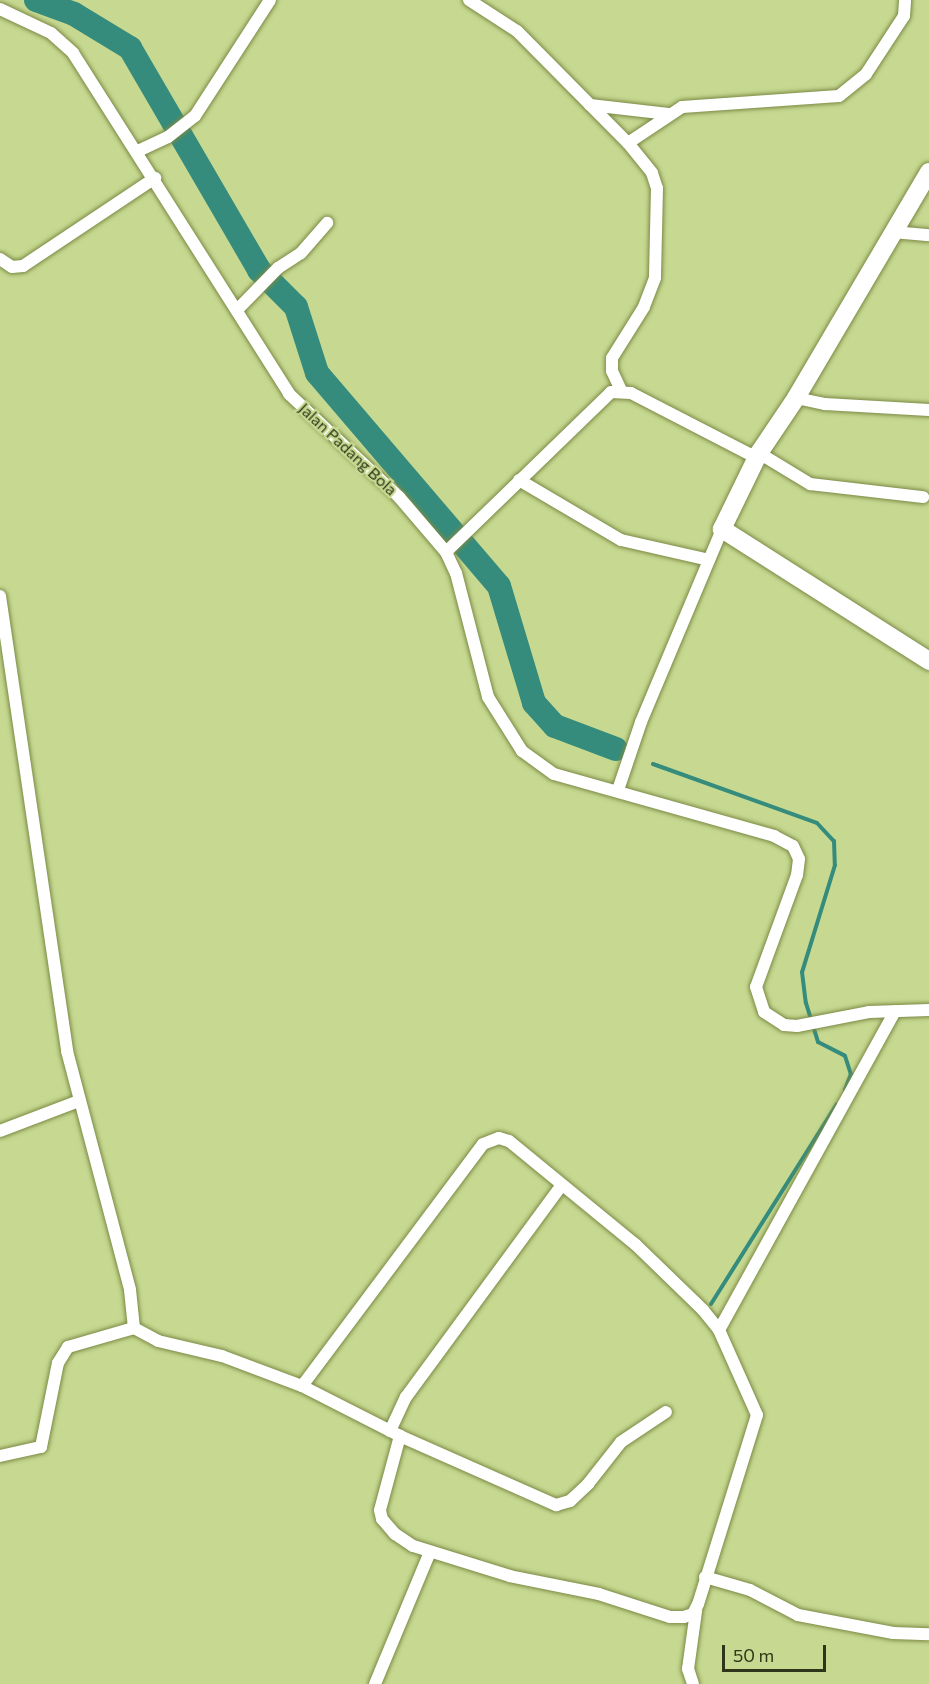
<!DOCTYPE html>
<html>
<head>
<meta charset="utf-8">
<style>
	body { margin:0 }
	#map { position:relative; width:929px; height:1684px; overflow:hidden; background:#c7d991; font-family:Commissioner,sans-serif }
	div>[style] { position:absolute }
	.stream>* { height:4px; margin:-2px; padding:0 2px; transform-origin:2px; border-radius:2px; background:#358c7d }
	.river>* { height:24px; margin:-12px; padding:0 12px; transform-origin:12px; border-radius:12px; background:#358c7d }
	.roads { filter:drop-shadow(0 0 2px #7b8a45) drop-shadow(0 0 2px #7b8a45) }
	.street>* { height:12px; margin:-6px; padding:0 6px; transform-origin:6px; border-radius:6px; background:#fff }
	.secondary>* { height:18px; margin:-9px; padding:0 9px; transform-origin:9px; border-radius:9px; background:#fff }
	span { translate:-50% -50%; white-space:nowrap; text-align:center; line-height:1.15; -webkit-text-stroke:4.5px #c7d991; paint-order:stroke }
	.street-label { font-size:16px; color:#2f3518 }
	.scale { position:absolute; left:722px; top:1645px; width:104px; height:27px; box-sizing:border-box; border:3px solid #2f3518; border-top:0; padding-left:8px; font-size:18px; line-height:21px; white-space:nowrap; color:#2f3518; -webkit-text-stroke:4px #c7d991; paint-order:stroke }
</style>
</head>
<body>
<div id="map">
	<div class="stream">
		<i style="left:653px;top:764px;width:174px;rotate:19.8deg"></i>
		<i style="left:817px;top:823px;width:25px;rotate:47deg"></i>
		<i style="left:834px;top:841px;width:24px;rotate:88deg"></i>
		<i style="left:835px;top:865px;width:112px;rotate:107.1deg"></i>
		<i style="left:802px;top:972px;width:31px;rotate:83deg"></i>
		<i style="left:806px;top:1003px;width:41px;rotate:72.9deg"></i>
		<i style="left:818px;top:1042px;width:30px;rotate:27deg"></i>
		<i style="left:845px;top:1056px;width:19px;rotate:72deg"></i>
		<i style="left:851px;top:1074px;width:17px;rotate:111deg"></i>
		<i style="left:711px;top:1304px;width:236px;rotate:-57.8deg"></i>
	</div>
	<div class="river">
		<i style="left:36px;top:0;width:40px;rotate:20.2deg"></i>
		<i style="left:74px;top:14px;width:66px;rotate:31.3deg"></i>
		<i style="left:130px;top:48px;width:257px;rotate:59.8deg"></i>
		<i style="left:259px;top:270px;width:52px;rotate:45deg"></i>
		<i style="left:296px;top:307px;width:69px;rotate:72.3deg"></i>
		<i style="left:317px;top:373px;width:280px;rotate:49.5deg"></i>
		<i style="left:499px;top:586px;width:122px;rotate:73.3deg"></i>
		<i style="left:534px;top:703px;width:31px;rotate:48deg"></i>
		<i style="left:555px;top:726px;width:65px;rotate:20.7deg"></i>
	</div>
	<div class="roads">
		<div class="street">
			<i style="left:469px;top:0;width:57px;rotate:32.9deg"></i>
			<i style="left:517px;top:31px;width:158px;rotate:45.3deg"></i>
			<i style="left:628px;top:143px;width:38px;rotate:51deg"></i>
			<i style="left:652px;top:173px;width:16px;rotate:72deg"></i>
			<i style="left:657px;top:188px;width:90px;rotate:91.3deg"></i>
			<i style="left:655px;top:278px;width:31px;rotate:111deg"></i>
			<i style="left:644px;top:307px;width:60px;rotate:122.1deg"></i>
			<i style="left:612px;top:358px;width:13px;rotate:90deg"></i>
			<i style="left:612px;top:371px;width:21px;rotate:65deg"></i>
			<i style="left:0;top:9px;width:56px;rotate:25.2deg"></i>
			<i style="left:51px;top:33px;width:30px;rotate:42deg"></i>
			<i style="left:73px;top:53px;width:404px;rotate:57.6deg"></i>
			<i style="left:289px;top:394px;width:151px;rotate:43.1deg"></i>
			<i style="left:399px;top:497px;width:72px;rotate:49.5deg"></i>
			<i style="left:446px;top:552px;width:23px;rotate:65deg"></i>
			<i style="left:456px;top:573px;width:128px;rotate:75.5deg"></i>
			<i style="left:488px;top:697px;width:64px;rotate:57.8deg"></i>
			<i style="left:522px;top:751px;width:39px;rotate:36deg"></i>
			<i style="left:554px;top:774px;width:229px;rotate:15.7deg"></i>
			<i style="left:774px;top:836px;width:21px;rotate:28deg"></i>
			<i style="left:793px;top:846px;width:14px;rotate:65deg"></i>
			<i style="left:799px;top:859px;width:16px;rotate:97deg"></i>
			<i style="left:797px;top:875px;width:119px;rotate:110.1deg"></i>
			<i style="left:756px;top:987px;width:26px;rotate:72deg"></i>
			<i style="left:764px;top:1012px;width:24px;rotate:33deg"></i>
			<i style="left:784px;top:1025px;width:13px;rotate:4deg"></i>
			<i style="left:797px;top:1026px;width:73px;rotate:-11deg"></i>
			<i style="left:869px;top:1012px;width:60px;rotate:-1.9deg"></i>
			<i style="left:590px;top:105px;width:79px;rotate:6.6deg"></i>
			<i style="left:628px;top:143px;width:65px;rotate:-33.7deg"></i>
			<i style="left:682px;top:107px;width:157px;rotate:-4deg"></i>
			<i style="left:839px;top:96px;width:35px;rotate:-39deg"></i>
			<i style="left:866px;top:74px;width:69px;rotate:-56.8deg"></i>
			<i style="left:904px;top:16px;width:16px;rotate:-86deg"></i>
			<i style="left:138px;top:151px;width:33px;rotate:-25deg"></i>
			<i style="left:168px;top:137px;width:34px;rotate:-38deg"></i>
			<i style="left:195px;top:116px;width:138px;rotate:-57.1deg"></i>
			<i style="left:893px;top:232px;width:36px;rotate:5deg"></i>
			<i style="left:0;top:259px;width:14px;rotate:34deg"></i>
			<i style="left:12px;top:267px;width:11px;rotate:-5deg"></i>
			<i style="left:23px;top:266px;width:159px;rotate:-33.7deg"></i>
			<i style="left:237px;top:310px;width:59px;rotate:-45.7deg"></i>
			<i style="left:278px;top:268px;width:27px;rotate:-33deg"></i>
			<i style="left:301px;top:253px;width:40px;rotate:-49deg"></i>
			<i style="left:796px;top:398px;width:30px;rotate:12deg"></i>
			<i style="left:825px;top:404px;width:104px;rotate:3.3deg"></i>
			<i style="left:759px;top:453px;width:60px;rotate:31.3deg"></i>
			<i style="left:810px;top:484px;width:114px;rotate:6.6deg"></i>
			<i style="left:519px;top:480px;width:118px;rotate:30.5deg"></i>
			<i style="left:621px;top:540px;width:90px;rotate:12.8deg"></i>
			<i style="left:446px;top:552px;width:230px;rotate:-44.1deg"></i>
			<i style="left:611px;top:392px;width:20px;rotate:3deg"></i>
			<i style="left:631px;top:393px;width:142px;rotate:27.3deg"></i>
			<i style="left:0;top:596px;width:460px;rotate:81.6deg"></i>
			<i style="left:67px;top:1051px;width:247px;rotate:75.2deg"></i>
			<i style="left:130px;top:1290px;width:38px;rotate:84deg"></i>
			<i style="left:618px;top:790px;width:72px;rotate:-71.3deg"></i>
			<i style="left:641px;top:722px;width:209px;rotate:-67.2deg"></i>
			<i style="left:0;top:1131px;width:85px;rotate:-20.8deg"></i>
			<i style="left:719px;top:1330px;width:364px;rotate:-61.1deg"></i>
			<i style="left:302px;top:1386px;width:302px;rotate:-53.2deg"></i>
			<i style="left:483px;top:1144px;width:17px;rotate:-21deg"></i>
			<i style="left:499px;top:1138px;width:10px;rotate:17deg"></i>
			<i style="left:509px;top:1141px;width:163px;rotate:39.3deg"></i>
			<i style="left:635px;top:1244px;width:95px;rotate:44.1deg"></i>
			<i style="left:703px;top:1310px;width:26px;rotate:51deg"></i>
			<i style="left:719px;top:1330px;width:93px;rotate:65.9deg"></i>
			<i style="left:757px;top:1415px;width:198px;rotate:107.3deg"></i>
			<i style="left:698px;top:1604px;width:11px;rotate:117deg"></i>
			<i style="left:693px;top:1614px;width:9px;rotate:162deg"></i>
			<i style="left:684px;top:1617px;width:14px;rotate:180deg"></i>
			<i style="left:670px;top:1617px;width:75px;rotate:-162.1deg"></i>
			<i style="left:599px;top:1594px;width:91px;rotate:-168.6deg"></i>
			<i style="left:510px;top:1576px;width:102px;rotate:-162.8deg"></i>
			<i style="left:413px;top:1546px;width:22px;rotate:-146deg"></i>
			<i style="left:395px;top:1534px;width:20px;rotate:-131deg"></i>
			<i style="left:382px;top:1519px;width:9px;rotate:-103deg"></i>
			<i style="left:380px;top:1510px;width:77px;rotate:-74.9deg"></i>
			<i style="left:390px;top:1431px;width:38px;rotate:-65deg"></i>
			<i style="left:406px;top:1397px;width:263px;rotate:-53.7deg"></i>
			<i style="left:0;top:1456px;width:42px;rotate:-12.4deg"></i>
			<i style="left:41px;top:1447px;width:86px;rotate:-78.6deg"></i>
			<i style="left:58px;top:1363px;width:19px;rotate:-58deg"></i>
			<i style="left:68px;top:1347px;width:69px;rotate:-16.1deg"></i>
			<i style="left:134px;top:1328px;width:27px;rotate:28deg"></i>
			<i style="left:158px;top:1341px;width:66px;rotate:13.2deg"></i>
			<i style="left:222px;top:1356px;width:85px;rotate:20.6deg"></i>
			<i style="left:302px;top:1386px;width:110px;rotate:27deg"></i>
			<i style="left:400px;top:1436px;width:171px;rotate:23.9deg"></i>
			<i style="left:556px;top:1505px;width:15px;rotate:-16deg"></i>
			<i style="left:570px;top:1501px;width:25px;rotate:-43deg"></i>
			<i style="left:588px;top:1484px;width:53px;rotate:-51.8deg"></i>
			<i style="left:621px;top:1442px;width:54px;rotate:-33.7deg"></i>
			<i style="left:705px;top:1577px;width:47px;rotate:16.1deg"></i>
			<i style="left:750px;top:1590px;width:54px;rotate:27.5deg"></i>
			<i style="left:798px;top:1615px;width:97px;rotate:10.7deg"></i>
			<i style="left:893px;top:1633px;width:36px;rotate:2deg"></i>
			<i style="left:375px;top:1684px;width:141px;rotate:-67.4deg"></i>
			<i style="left:693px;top:1684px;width:16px;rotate:-108deg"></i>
			<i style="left:688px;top:1669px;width:59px;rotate:-82.1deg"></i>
		</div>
		<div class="secondary">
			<i style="left:929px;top:172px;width:262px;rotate:120.5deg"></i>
			<i style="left:796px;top:398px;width:66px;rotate:123.9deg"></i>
			<i style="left:759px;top:453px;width:85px;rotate:116deg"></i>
			<i style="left:722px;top:529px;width:246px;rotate:32.5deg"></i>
		</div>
	</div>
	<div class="street-label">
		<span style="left:348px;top:449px;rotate:43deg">Jalan Padang Bola</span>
	</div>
	<div class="scale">50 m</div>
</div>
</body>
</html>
